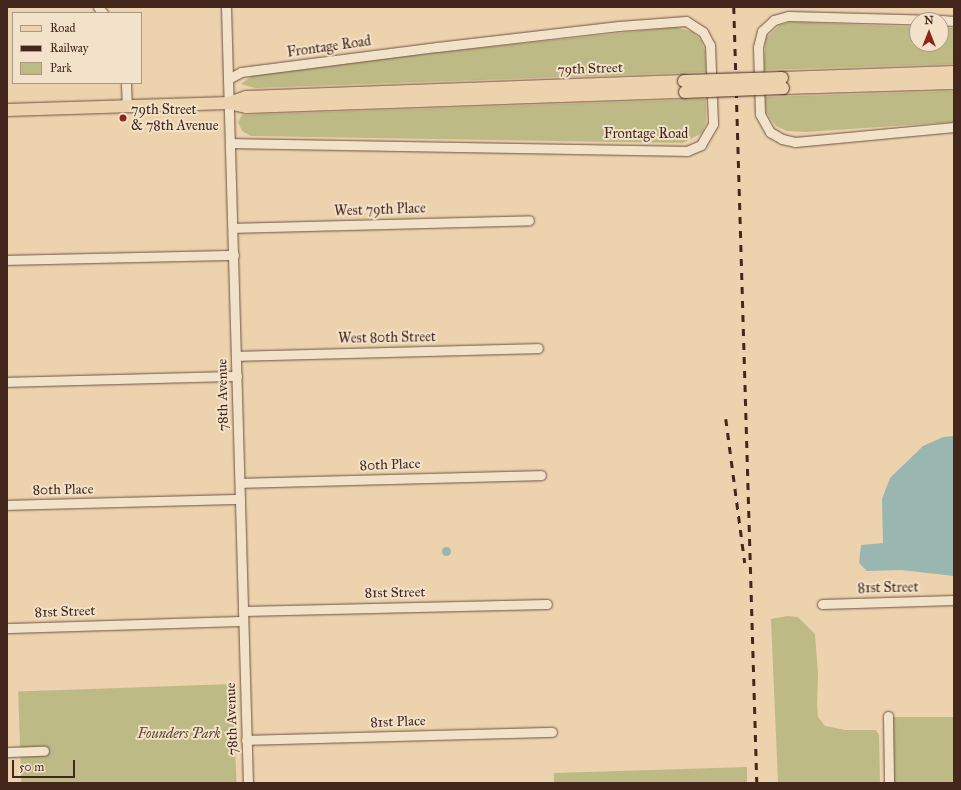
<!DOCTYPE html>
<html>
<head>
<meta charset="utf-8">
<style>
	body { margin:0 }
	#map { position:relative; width:961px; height:790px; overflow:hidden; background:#ecd2ad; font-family:"IM FELL Great Primer",serif }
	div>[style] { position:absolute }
	.green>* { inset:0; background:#bdba86; transform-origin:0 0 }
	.water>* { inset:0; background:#9ab6b1 }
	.round { border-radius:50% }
	.roads { filter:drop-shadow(0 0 1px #6e5240) drop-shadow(0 0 1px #6e5240) }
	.minor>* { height:9px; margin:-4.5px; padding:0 4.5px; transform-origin:4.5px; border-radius:4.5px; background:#f3e2ca }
	.major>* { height:12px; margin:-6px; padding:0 6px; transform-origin:6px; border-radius:6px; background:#ecd2ad }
	.rail>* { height:2.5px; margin-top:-1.25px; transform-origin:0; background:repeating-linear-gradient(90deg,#44271c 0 7px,transparent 0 14px) }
	.bridges { filter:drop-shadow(0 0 1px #44271c) drop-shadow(0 0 1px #44271c) }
	.major-bridge>* { height:12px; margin:-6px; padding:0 6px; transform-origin:6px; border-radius:6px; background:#ecd2ad }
	.dots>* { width:11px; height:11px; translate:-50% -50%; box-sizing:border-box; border:2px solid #f3e2ca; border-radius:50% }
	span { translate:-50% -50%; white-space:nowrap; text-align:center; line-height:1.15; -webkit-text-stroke:4px #f3e2ca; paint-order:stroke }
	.street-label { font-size:14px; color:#44271c }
	.poi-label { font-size:14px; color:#44271c }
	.left { translate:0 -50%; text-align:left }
	.park-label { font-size:14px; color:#5c4431; font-style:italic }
	.frame { position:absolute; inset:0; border:8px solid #44271c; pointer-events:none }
	.legend { position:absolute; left:12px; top:12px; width:130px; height:72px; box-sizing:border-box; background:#f3e2ca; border:1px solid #ad9784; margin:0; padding:5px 7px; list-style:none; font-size:12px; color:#44271c }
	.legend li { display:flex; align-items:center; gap:8px; height:20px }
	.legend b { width:20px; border:1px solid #ad9784 }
	.north { position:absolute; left:909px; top:12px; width:40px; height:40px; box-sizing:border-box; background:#f3e2ca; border:1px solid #ad9784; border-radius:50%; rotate:0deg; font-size:11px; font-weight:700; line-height:16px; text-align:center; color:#44271c }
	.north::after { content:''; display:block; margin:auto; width:14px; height:18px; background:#8f2418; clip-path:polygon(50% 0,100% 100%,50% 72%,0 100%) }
	.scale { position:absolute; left:12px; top:760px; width:63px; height:18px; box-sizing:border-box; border:2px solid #44271c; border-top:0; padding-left:5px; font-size:12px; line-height:14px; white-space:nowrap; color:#44271c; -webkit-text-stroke:3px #f3e2ca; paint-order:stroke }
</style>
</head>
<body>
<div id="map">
	<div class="green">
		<i style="clip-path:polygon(791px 22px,917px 27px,917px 44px,941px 44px,941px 28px,954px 28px,954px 64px,763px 70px,766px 38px,780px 25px)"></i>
		<i style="clip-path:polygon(676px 27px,692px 32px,701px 40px,705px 51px,706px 72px,255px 88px,241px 84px,253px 75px,313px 66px)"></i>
		<i style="clip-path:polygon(954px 91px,954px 122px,806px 132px,787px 131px,776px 126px,766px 112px,764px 97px)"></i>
		<i style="clip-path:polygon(706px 99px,706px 123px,702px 133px,683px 143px,251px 136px,242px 131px,238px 122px,242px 115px)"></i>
		<i style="clip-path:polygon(787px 616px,798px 617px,815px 634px,818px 674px,817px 705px,818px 717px,825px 726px,845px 730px,876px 730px,879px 735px,880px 783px,778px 783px,771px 619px)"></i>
		<i style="left:233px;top:684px;width:99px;height:215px;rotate:88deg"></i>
		<i style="left:954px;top:717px;width:66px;height:61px;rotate:90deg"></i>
		<i style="clip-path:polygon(747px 767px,747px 783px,554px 783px,554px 773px)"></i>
	</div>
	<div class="water">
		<i style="clip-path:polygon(954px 436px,954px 576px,901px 570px,867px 571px,859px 563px,861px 545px,883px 543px,882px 499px,890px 478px,923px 446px,943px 437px)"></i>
		<i class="round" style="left:441.5px;top:546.5px;width:9px;height:9px"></i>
	</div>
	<div class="roads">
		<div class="minor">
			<i style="left:98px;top:7px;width:8px;rotate:50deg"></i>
			<i style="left:226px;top:7px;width:776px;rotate:88.38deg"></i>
			<i style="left:938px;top:20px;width:150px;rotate:-178.5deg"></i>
			<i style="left:788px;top:16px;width:15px;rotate:164deg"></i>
			<i style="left:774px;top:20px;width:16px;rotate:137deg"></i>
			<i style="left:762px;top:31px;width:16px;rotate:104deg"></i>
			<i style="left:758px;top:47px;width:67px;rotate:88.3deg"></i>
			<i style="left:760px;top:114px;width:21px;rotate:61deg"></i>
			<i style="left:770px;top:132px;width:14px;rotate:30deg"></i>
			<i style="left:782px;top:139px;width:13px;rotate:13deg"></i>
			<i style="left:795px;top:142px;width:160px;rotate:-5.4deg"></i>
			<i style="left:941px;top:20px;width:13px;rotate:4deg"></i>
			<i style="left:228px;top:79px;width:15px;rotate:-28deg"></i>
			<i style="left:241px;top:72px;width:198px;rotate:-7.3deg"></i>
			<i style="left:437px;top:47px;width:183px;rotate:-6.6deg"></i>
			<i style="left:619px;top:26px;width:67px;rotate:-4.3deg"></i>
			<i style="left:686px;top:21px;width:20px;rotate:33deg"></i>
			<i style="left:703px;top:32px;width:15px;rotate:62deg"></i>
			<i style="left:710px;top:45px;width:79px;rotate:87.8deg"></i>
			<i style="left:713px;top:124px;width:24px;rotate:120deg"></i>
			<i style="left:701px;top:145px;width:15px;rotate:157deg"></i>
			<i style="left:687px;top:151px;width:457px;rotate:-179deg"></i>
			<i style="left:126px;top:83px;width:23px;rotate:88deg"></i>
			<i style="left:233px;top:228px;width:296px;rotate:-1.5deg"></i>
			<i style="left:7px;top:260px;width:227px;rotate:-1.3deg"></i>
			<i style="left:236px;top:356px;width:302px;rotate:-1.5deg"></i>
			<i style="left:7px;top:382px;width:230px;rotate:-1.5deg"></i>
			<i style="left:240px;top:483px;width:301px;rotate:-1.5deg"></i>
			<i style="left:7px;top:505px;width:233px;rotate:-1.5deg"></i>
			<i style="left:822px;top:604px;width:132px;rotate:-1.7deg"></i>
			<i style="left:243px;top:611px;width:304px;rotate:-1.3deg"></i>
			<i style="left:7px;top:628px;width:236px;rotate:-1.7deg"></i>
			<i style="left:888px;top:716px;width:67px;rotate:89.1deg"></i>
			<i style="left:246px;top:740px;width:306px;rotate:-1.5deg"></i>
			<i style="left:7px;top:752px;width:37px;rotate:-2deg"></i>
		</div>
		<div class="major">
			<i style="left:782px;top:78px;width:172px;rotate:-2deg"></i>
			<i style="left:783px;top:88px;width:171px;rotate:-1.7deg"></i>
			<i style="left:229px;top:103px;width:18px;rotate:-19deg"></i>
			<i style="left:246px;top:97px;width:438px;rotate:-2.1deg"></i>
			<i style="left:7px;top:110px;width:222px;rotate:-1.8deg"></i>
			<i style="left:229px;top:103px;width:18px;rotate:13deg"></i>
			<i style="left:247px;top:107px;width:438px;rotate:-2deg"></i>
		</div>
	</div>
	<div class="rail">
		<i style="left:734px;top:7px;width:776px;rotate:88.3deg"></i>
		<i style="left:726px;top:419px;width:145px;rotate:82.5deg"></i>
	</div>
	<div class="bridges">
		<div class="major-bridge">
			<i style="left:684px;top:81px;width:98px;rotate:-1.8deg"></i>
			<i style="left:685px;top:92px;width:98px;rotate:-2.3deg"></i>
		</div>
	</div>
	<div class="dots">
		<i style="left:123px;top:118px;background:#8f2418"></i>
	</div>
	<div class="street-label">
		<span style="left:329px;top:47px;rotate:-8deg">Frontage Road</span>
		<span style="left:590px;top:69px;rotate:-2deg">79th Street</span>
		<span style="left:646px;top:134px">Frontage Road</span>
		<span style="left:380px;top:210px;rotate:-2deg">West 79th Place</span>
		<span style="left:387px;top:338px;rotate:-1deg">West 80th Street</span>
		<span style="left:223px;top:395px;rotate:-91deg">78th Avenue</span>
		<span style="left:390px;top:465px;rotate:-2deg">80th Place</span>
		<span style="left:63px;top:490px;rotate:-1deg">80th Place</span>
		<span style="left:888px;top:588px;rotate:-1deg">81st Street</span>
		<span style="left:395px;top:593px;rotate:-1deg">81st Street</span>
		<span style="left:65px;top:612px;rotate:-2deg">81st Street</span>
		<span style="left:232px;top:719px;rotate:-92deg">78th Avenue</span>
		<span style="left:398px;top:722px;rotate:-2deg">81st Place</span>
	</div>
	<div class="poi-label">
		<span class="left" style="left:131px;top:118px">79th Street<br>&amp; 78th Avenue</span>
	</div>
	<div class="park-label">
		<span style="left:179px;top:734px">Founders Park</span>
	</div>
	<div class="frame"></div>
	<ul class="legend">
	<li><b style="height:5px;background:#ecd2ad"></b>Road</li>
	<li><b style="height:5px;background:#44271c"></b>Railway</li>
	<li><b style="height:11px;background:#bdba86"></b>Park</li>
	</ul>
	<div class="north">N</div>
	<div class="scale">50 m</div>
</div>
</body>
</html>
